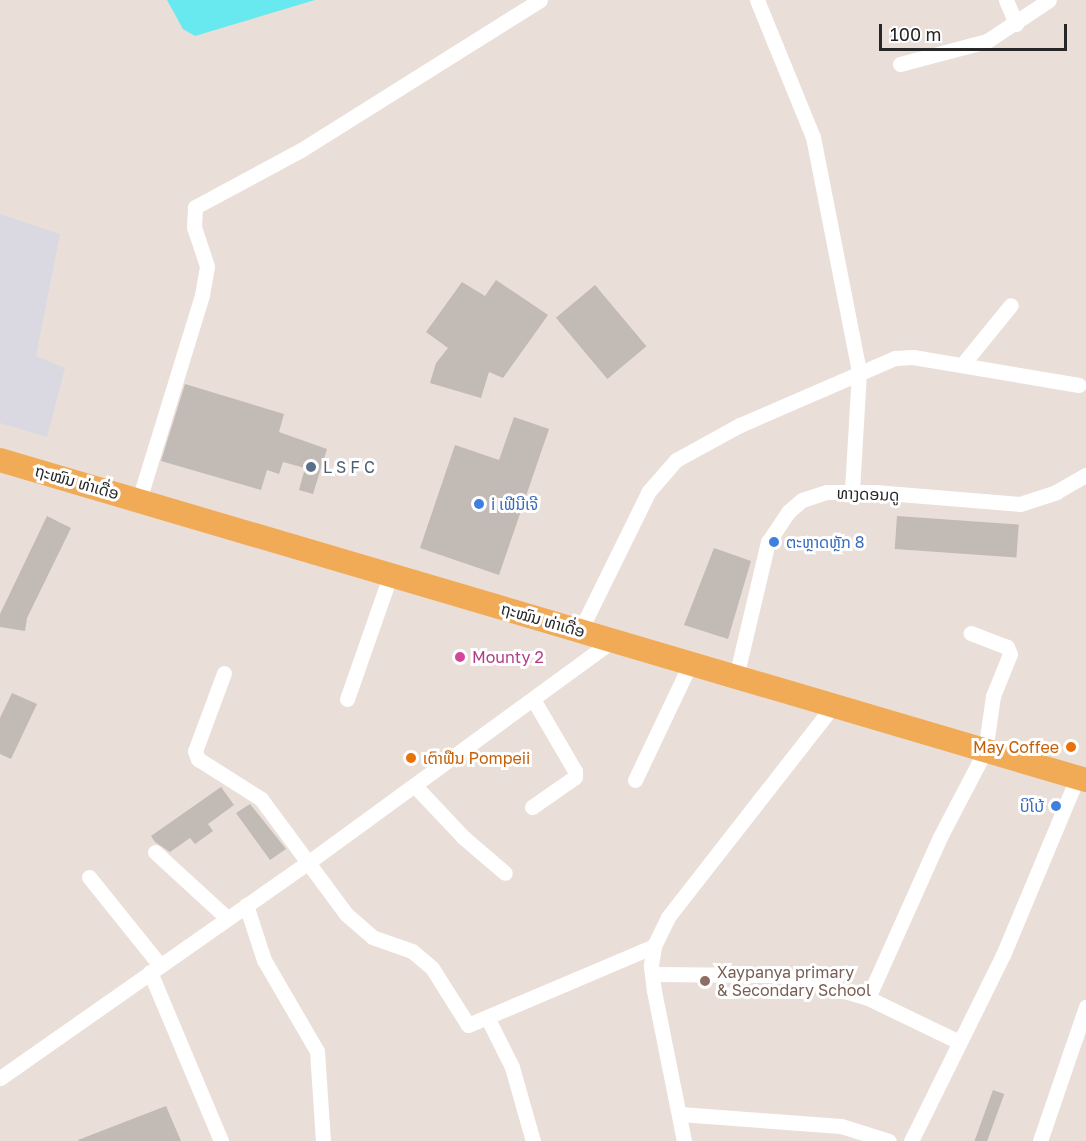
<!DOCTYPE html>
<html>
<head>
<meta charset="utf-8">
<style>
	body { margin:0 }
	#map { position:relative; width:1086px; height:1141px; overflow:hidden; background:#eaded8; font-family:"Golos Text","Noto Sans Lao",sans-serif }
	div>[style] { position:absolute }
	.industrial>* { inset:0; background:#dad9e2 }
	.water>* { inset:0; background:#68e9ef }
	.building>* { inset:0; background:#c2bab4; transform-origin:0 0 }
	.street>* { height:15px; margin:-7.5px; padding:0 7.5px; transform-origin:7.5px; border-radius:7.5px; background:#fff }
	.primary>* { height:24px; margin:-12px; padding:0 12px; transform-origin:12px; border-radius:12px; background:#f1aa56 }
	.dots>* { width:16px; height:16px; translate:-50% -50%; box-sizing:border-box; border:3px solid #fff; border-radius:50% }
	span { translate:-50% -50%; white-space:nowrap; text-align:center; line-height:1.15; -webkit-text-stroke:6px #fff; paint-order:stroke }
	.service-label { font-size:16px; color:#4e5e75 }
	.left { translate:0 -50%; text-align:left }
	.street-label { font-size:16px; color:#272727 }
	.shop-label { font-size:16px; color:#366cbe }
	.right { translate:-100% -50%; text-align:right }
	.hotel-label { font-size:16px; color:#b23c85 }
	.food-label { font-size:16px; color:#c56008 }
	.education-label { font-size:16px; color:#785e54 }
	.scale { position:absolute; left:879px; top:24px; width:188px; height:27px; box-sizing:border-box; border:3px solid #272727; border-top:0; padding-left:8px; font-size:18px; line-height:21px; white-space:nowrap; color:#272727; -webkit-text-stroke:4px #fff; paint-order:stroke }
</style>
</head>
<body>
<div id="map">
	<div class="industrial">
		<i style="clip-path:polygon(0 214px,60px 234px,36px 356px,65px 368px,47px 437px,0 423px)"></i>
	</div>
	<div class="water">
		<i style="clip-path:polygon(167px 0,315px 0,195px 36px,183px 29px)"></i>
	</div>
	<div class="building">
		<i style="clip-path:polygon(496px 280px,548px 315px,503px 378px,489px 372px,481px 398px,430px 383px,436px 363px,448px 348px,426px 332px,462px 282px,485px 296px)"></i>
		<i style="left:595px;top:285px;width:80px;height:51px;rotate:50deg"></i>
		<i style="clip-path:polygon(185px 384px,284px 414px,279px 432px,327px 449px,313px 494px,299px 490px,305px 468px,283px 462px,279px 474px,267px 470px,261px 490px,161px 461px)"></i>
		<i style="clip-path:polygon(514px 417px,549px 429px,499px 575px,420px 548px,455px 445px,499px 460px)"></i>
		<i style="clip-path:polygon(47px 516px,71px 528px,27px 618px,25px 631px,0 627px,0 614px)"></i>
		<i style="left:897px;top:516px;width:122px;height:33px;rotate:4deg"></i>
		<i style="clip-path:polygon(714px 548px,751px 561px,728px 639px,684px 625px)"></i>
		<i style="clip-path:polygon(12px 693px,37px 704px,11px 759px,0 754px,0 718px)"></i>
		<i style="clip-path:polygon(221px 787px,234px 805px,208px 824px,213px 831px,195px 844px,190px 838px,170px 852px,155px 842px,151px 836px)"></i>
		<i style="clip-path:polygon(250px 804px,286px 849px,270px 860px,236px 813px)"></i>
		<i style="left:993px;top:1090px;width:12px;height:54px;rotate:20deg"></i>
		<i style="clip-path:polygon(166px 1106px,181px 1141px,79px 1141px,78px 1140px)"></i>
	</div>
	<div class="street">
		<i style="left:757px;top:0;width:148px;rotate:67.8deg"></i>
		<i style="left:813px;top:137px;width:239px;rotate:78.9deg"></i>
		<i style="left:859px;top:372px;width:119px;rotate:93.4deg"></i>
		<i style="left:1006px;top:0;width:26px;rotate:67deg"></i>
		<i style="left:900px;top:64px;width:90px;rotate:-14.8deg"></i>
		<i style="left:987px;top:41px;width:74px;rotate:-33.5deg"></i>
		<i style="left:962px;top:365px;width:77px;rotate:-50.8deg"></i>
		<i style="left:139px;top:500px;width:214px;rotate:-72.9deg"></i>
		<i style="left:202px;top:295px;width:29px;rotate:-80deg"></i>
		<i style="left:207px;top:266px;width:41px;rotate:-108.4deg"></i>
		<i style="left:194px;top:227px;width:20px;rotate:-87deg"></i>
		<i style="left:195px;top:207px;width:120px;rotate:-28.3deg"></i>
		<i style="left:301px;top:150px;width:282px;rotate:-32.1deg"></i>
		<i style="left:580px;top:631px;width:156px;rotate:-63.8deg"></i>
		<i style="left:649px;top:491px;width:41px;rotate:-48.9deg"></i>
		<i style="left:676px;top:460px;width:73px;rotate:-28.7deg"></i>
		<i style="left:740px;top:425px;width:169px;rotate:-23.4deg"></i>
		<i style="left:895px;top:358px;width:18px;rotate:-3deg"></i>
		<i style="left:913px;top:357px;width:168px;rotate:9.6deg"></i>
		<i style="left:224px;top:673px;width:83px;rotate:110.4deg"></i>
		<i style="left:195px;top:751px;width:9px;rotate:69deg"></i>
		<i style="left:198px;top:759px;width:75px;rotate:32.4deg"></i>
		<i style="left:261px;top:799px;width:143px;rotate:53.5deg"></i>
		<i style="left:346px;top:914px;width:35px;rotate:41deg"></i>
		<i style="left:372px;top:937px;width:42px;rotate:19.3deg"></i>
		<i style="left:412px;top:951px;width:26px;rotate:40deg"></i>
		<i style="left:432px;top:968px;width:67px;rotate:57.7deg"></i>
		<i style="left:468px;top:1025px;width:202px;rotate:-23deg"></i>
		<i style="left:736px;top:677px;width:139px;rotate:-76.7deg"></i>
		<i style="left:768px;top:542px;width:36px;rotate:-56deg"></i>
		<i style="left:788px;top:512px;width:18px;rotate:-41deg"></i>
		<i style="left:802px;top:500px;width:26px;rotate:-18deg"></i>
		<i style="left:827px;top:492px;width:48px"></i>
		<i style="left:875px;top:492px;width:145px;rotate:4.7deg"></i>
		<i style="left:1020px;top:504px;width:38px;rotate:-18deg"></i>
		<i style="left:1056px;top:492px;width:34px;rotate:-30deg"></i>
		<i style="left:347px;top:699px;width:130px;rotate:-70.7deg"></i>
		<i style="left:635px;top:780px;width:128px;rotate:-64.6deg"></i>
		<i style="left:415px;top:786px;width:70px;rotate:46.7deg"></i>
		<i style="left:463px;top:837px;width:55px;rotate:40.6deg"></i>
		<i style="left:532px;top:807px;width:52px;rotate:-34.9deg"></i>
		<i style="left:575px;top:777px;width:6px;rotate:-90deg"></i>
		<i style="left:575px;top:771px;width:83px;rotate:-120.3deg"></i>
		<i style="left:155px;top:852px;width:96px;rotate:42.5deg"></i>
		<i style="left:89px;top:877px;width:112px;rotate:51.2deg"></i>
		<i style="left:246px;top:905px;width:58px;rotate:71.9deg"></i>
		<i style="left:264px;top:960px;width:105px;rotate:59.8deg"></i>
		<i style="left:317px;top:1051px;width:90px;rotate:86.2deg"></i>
		<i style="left:150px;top:972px;width:183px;rotate:67.2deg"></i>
		<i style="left:652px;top:974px;width:124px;rotate:0.5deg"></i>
		<i style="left:776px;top:975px;width:27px;rotate:8deg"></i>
		<i style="left:803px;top:979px;width:68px;rotate:16.3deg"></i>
		<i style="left:868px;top:998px;width:99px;rotate:25.8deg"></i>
		<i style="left:868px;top:998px;width:176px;rotate:-65.9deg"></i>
		<i style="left:940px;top:837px;width:97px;rotate:-62.4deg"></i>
		<i style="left:985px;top:751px;width:56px;rotate:-81.7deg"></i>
		<i style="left:993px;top:696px;width:45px;rotate:-68deg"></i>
		<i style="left:1010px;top:654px;width:8px;rotate:-113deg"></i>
		<i style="left:1007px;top:647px;width:39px;rotate:-159deg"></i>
		<i style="left:488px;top:1019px;width:54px;rotate:63.4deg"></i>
		<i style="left:512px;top:1067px;width:77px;rotate:74.2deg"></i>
		<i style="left:0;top:1078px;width:373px;rotate:-35deg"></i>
		<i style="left:306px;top:864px;width:380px;rotate:-36.1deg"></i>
		<i style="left:680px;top:1114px;width:161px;rotate:4.3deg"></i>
		<i style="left:841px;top:1126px;width:50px;rotate:17.4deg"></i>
		<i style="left:684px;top:1141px;width:153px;rotate:-101.3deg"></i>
		<i style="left:654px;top:991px;width:26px;rotate:-97deg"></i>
		<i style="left:651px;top:965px;width:19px;rotate:-81deg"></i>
		<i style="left:654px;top:946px;width:32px;rotate:-64deg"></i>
		<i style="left:668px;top:917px;width:268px;rotate:-52deg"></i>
		<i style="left:911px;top:1141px;width:208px;rotate:-63.7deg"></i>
		<i style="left:1003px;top:955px;width:192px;rotate:-67.3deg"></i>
		<i style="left:1040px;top:1141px;width:142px;rotate:-71.1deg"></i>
	</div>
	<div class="primary">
		<i style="left:0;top:460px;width:1132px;rotate:16.42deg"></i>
	</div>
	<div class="dots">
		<i style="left:311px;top:467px;background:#5c6f8a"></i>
		<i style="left:479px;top:504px;background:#3f7fe0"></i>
		<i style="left:774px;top:542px;background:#3f7fe0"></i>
		<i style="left:460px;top:657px;background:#d1479c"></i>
		<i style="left:1071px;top:747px;background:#e8710a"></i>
		<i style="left:411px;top:758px;background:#e8710a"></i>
		<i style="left:1056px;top:806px;background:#3f7fe0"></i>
		<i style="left:705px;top:981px;background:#8d6e63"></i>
	</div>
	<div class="service-label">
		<span class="left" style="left:323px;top:467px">L S F C</span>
	</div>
	<div class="street-label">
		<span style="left:77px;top:482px;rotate:16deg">ຖະໝົນ ທ່າເດື່ອ</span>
		<span style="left:868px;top:494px;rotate:2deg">ທາງດອນດູ</span>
		<span style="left:543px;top:620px;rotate:16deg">ຖະໝົນ ທ່າເດື່ອ</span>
	</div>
	<div class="shop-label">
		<span class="left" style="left:491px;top:504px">i ເຟີນີເຈີ</span>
		<span class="left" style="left:786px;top:542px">ຕະຫຼາດຫຼັກ 8</span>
		<span class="right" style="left:1044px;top:806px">ບິໂບ້</span>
	</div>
	<div class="hotel-label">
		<span class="left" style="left:472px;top:657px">Mounty 2</span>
	</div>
	<div class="food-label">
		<span class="right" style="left:1059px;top:747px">May Coffee</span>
		<span class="left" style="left:423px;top:758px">ເຕົາຟືນ Pompeii</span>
	</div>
	<div class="education-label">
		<span class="left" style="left:717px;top:981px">Xaypanya primary<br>&amp; Secondary School</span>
	</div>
	<div class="scale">100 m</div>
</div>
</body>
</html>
